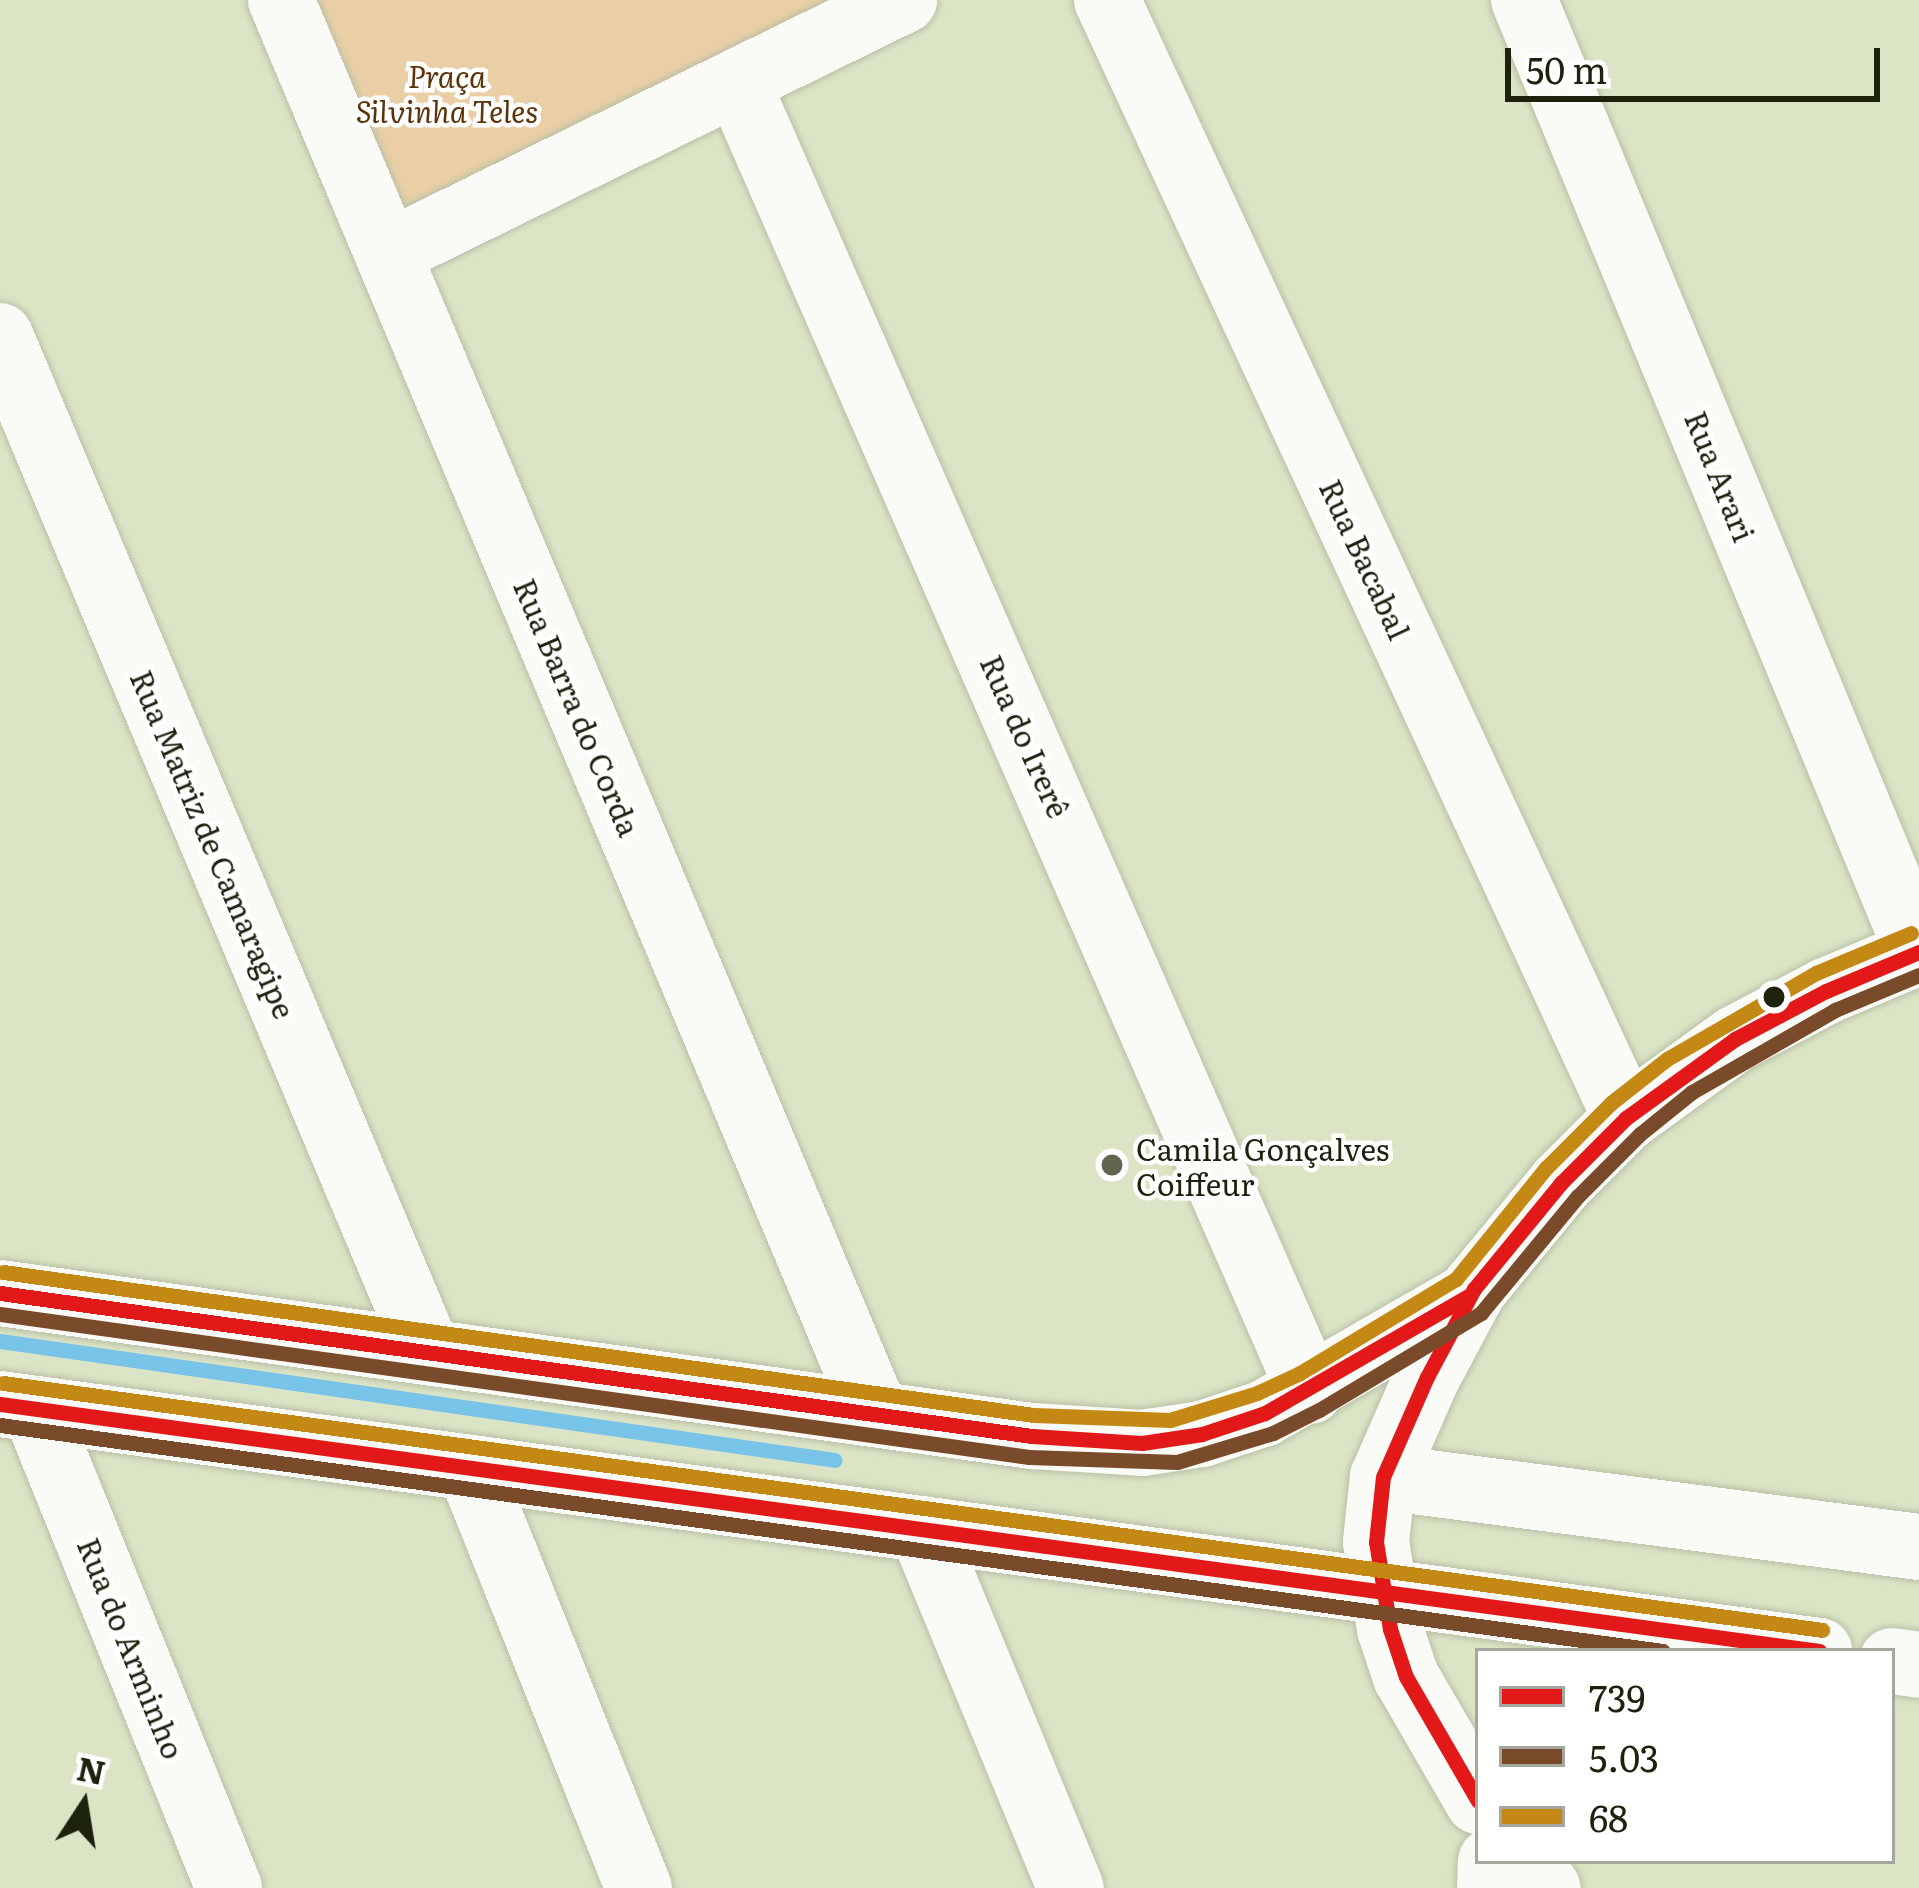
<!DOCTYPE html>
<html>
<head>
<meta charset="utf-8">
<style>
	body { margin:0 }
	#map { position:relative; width:1919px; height:1888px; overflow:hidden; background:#dbe5c5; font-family:Literata,serif }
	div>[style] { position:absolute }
	.green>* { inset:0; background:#eacfa6 }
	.stream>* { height:15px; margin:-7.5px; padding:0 7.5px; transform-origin:7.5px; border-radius:7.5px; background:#78c3e8 }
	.roads { filter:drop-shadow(0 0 3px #b9c0a7) drop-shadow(0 0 3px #b9c0a7) }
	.minor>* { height:66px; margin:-33px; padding:0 33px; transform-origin:33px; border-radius:33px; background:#fafbf6 }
	.major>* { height:66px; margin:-33px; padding:0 33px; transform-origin:33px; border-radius:33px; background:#fafbf6 }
	.bus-1>* { height:15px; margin:-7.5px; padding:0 7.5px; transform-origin:7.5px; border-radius:7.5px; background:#e31919 }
	.bus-2>* { height:15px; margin:-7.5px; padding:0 7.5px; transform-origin:7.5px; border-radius:7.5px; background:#7a4b2a }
	.bus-3>* { height:15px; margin:-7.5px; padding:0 7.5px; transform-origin:7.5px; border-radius:7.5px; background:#c48915 }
	.dots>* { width:33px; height:33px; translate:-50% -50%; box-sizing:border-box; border:6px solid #fff; border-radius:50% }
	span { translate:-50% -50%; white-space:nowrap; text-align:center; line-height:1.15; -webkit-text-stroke:9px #fff; paint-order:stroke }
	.park-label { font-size:30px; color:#5d3409; font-style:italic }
	.street-label { font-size:30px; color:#1d220c }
	.poi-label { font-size:30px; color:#1d220c }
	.left { translate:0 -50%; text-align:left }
	.legend { position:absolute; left:1475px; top:1648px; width:420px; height:216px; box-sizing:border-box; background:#fff; border:3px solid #a5a79e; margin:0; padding:15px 21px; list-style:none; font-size:36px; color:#1d220c }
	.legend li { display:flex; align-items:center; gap:24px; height:60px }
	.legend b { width:60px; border:3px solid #a5a79e }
	.north { position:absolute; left:24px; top:1744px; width:120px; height:120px; -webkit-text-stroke:9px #fff; paint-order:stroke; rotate:12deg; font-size:33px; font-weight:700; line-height:48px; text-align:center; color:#1d220c }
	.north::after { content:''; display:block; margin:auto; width:42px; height:54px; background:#1d220c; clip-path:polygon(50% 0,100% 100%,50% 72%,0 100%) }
	.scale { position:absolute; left:1505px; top:48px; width:375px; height:54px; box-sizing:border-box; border:6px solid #1d220c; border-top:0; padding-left:15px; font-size:36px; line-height:42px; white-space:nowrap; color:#1d220c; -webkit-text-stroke:9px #fff; paint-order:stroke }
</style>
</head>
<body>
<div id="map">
	<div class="green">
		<i style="clip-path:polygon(309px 0,859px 0,400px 217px)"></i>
	</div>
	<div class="stream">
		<i style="left:0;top:1341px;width:843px;rotate:8.11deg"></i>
	</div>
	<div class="roads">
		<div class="minor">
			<i style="left:281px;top:0;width:1534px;rotate:67.18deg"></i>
			<i style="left:1107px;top:0;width:1233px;rotate:65.1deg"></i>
			<i style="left:1524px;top:0;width:1030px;rotate:67.52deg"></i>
			<i style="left:737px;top:82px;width:1429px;rotate:66.36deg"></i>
			<i style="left:388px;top:253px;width:575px;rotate:-26.12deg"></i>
			<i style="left:0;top:336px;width:1102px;rotate:67.16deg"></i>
			<i style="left:35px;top:1409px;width:517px;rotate:67.95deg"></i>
			<i style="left:470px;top:1468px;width:453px;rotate:68.1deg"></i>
			<i style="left:1383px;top:1477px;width:541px;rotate:7.44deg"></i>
			<i style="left:922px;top:1529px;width:389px;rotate:67.5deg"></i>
			<i style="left:1490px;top:1888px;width:27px;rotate:-88deg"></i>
		</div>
		<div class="major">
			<i style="left:0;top:1293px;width:1042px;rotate:7.89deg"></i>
			<i style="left:1032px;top:1436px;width:110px;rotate:3.6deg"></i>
			<i style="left:1142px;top:1443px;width:61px;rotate:-8.5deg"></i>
			<i style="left:1202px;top:1434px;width:66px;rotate:-18.4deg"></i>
			<i style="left:1265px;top:1413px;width:237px;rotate:-29.9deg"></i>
			<i style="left:0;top:1404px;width:1836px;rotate:7.73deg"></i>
			<i style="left:1892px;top:1661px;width:27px;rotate:8deg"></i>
			<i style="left:1478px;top:1801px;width:143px;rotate:-120.1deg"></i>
			<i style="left:1406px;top:1677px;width:51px;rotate:-108.4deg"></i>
			<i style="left:1390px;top:1629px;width:88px;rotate:-99.1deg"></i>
			<i style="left:1376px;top:1542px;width:65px;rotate:-83.9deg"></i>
			<i style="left:1383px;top:1477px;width:109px;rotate:-66.3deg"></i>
			<i style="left:1427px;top:1377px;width:100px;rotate:-61.9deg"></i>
			<i style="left:1474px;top:1289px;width:137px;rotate:-50.6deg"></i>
			<i style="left:1561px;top:1183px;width:92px;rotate:-45deg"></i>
			<i style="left:1626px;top:1118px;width:135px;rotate:-35.9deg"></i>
			<i style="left:1735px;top:1039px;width:103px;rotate:-27.8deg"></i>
			<i style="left:1826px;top:991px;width:101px;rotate:-22.8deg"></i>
			<i style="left:1525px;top:1861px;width:35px;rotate:50deg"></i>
		</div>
	</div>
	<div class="bus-1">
		<i style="left:0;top:1293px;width:1042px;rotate:7.89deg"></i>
		<i style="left:1032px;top:1436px;width:110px;rotate:3.6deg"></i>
		<i style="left:1142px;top:1443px;width:61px;rotate:-8.5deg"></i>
		<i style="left:1202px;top:1434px;width:66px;rotate:-18.4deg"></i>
		<i style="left:1265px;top:1413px;width:237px;rotate:-29.9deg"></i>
		<i style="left:0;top:1404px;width:1836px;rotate:7.73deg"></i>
		<i style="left:1478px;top:1801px;width:143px;rotate:-120.1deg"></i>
		<i style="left:1406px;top:1677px;width:51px;rotate:-108.4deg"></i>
		<i style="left:1390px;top:1629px;width:88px;rotate:-99.1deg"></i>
		<i style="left:1376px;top:1542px;width:65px;rotate:-83.9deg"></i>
		<i style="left:1383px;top:1477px;width:109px;rotate:-66.3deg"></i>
		<i style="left:1427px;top:1377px;width:100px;rotate:-61.9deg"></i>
		<i style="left:1474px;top:1289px;width:137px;rotate:-50.6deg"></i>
		<i style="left:1561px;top:1183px;width:92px;rotate:-45deg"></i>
		<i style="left:1626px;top:1118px;width:135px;rotate:-35.9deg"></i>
		<i style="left:1735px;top:1039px;width:103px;rotate:-27.8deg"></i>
		<i style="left:1826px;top:991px;width:101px;rotate:-22.8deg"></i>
	</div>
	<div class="bus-2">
		<i style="left:0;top:1314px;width:1039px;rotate:7.91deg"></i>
		<i style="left:1029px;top:1457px;width:148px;rotate:1.9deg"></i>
		<i style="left:1177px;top:1462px;width:100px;rotate:-16.8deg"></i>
		<i style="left:1273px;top:1433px;width:51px;rotate:-26.6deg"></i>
		<i style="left:1319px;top:1410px;width:189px;rotate:-30.9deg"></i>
		<i style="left:1481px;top:1313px;width:151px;rotate:-50.4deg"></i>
		<i style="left:1577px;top:1197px;width:89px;rotate:-45deg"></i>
		<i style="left:1640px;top:1134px;width:67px;rotate:-38.9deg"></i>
		<i style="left:1692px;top:1092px;width:165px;rotate:-29.8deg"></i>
		<i style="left:1835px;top:1010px;width:91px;rotate:-22.6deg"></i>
		<i style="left:0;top:1425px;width:1678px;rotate:7.74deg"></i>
	</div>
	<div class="bus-3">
		<i style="left:3px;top:1272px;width:1041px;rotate:7.9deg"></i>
		<i style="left:1034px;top:1415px;width:136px;rotate:2.1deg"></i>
		<i style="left:1170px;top:1420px;width:91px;rotate:-17.2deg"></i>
		<i style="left:1257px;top:1393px;width:47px;rotate:-24.9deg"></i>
		<i style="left:1300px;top:1373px;width:182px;rotate:-31.1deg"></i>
		<i style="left:1456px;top:1279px;width:143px;rotate:-51deg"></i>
		<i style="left:1546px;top:1168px;width:92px;rotate:-45deg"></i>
		<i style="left:1611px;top:1103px;width:71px;rotate:-38.2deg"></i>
		<i style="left:1667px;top:1059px;width:172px;rotate:-30deg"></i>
		<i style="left:1816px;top:973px;width:103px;rotate:-22.8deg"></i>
		<i style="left:3px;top:1383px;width:1836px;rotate:7.73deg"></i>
	</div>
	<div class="dots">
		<i style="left:1774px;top:997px;background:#1d220c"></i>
		<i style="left:1112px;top:1165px;background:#60664d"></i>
	</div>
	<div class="park-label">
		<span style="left:447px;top:92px">Praça<br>Silvinha Teles</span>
	</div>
	<div class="street-label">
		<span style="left:1721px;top:476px;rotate:68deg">Rua Arari</span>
		<span style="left:1366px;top:559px;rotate:65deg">Rua Bacabal</span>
		<span style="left:578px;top:707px;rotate:67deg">Rua Barra do Corda</span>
		<span style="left:1026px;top:736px;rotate:66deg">Rua do Irerê</span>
		<span style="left:214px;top:844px;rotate:67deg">Rua Matriz de Camaragipe</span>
		<span style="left:132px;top:1648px;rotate:68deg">Rua do Arminho</span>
	</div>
	<div class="poi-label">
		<span class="left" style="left:1136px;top:1165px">Camila Gonçalves<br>Coiffeur</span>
	</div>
	<ul class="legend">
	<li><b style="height:15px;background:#e31919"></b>739</li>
	<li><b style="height:15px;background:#7a4b2a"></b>5.03</li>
	<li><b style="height:15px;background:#c48915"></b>68</li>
	</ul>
	<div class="north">N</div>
	<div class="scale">50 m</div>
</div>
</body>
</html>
